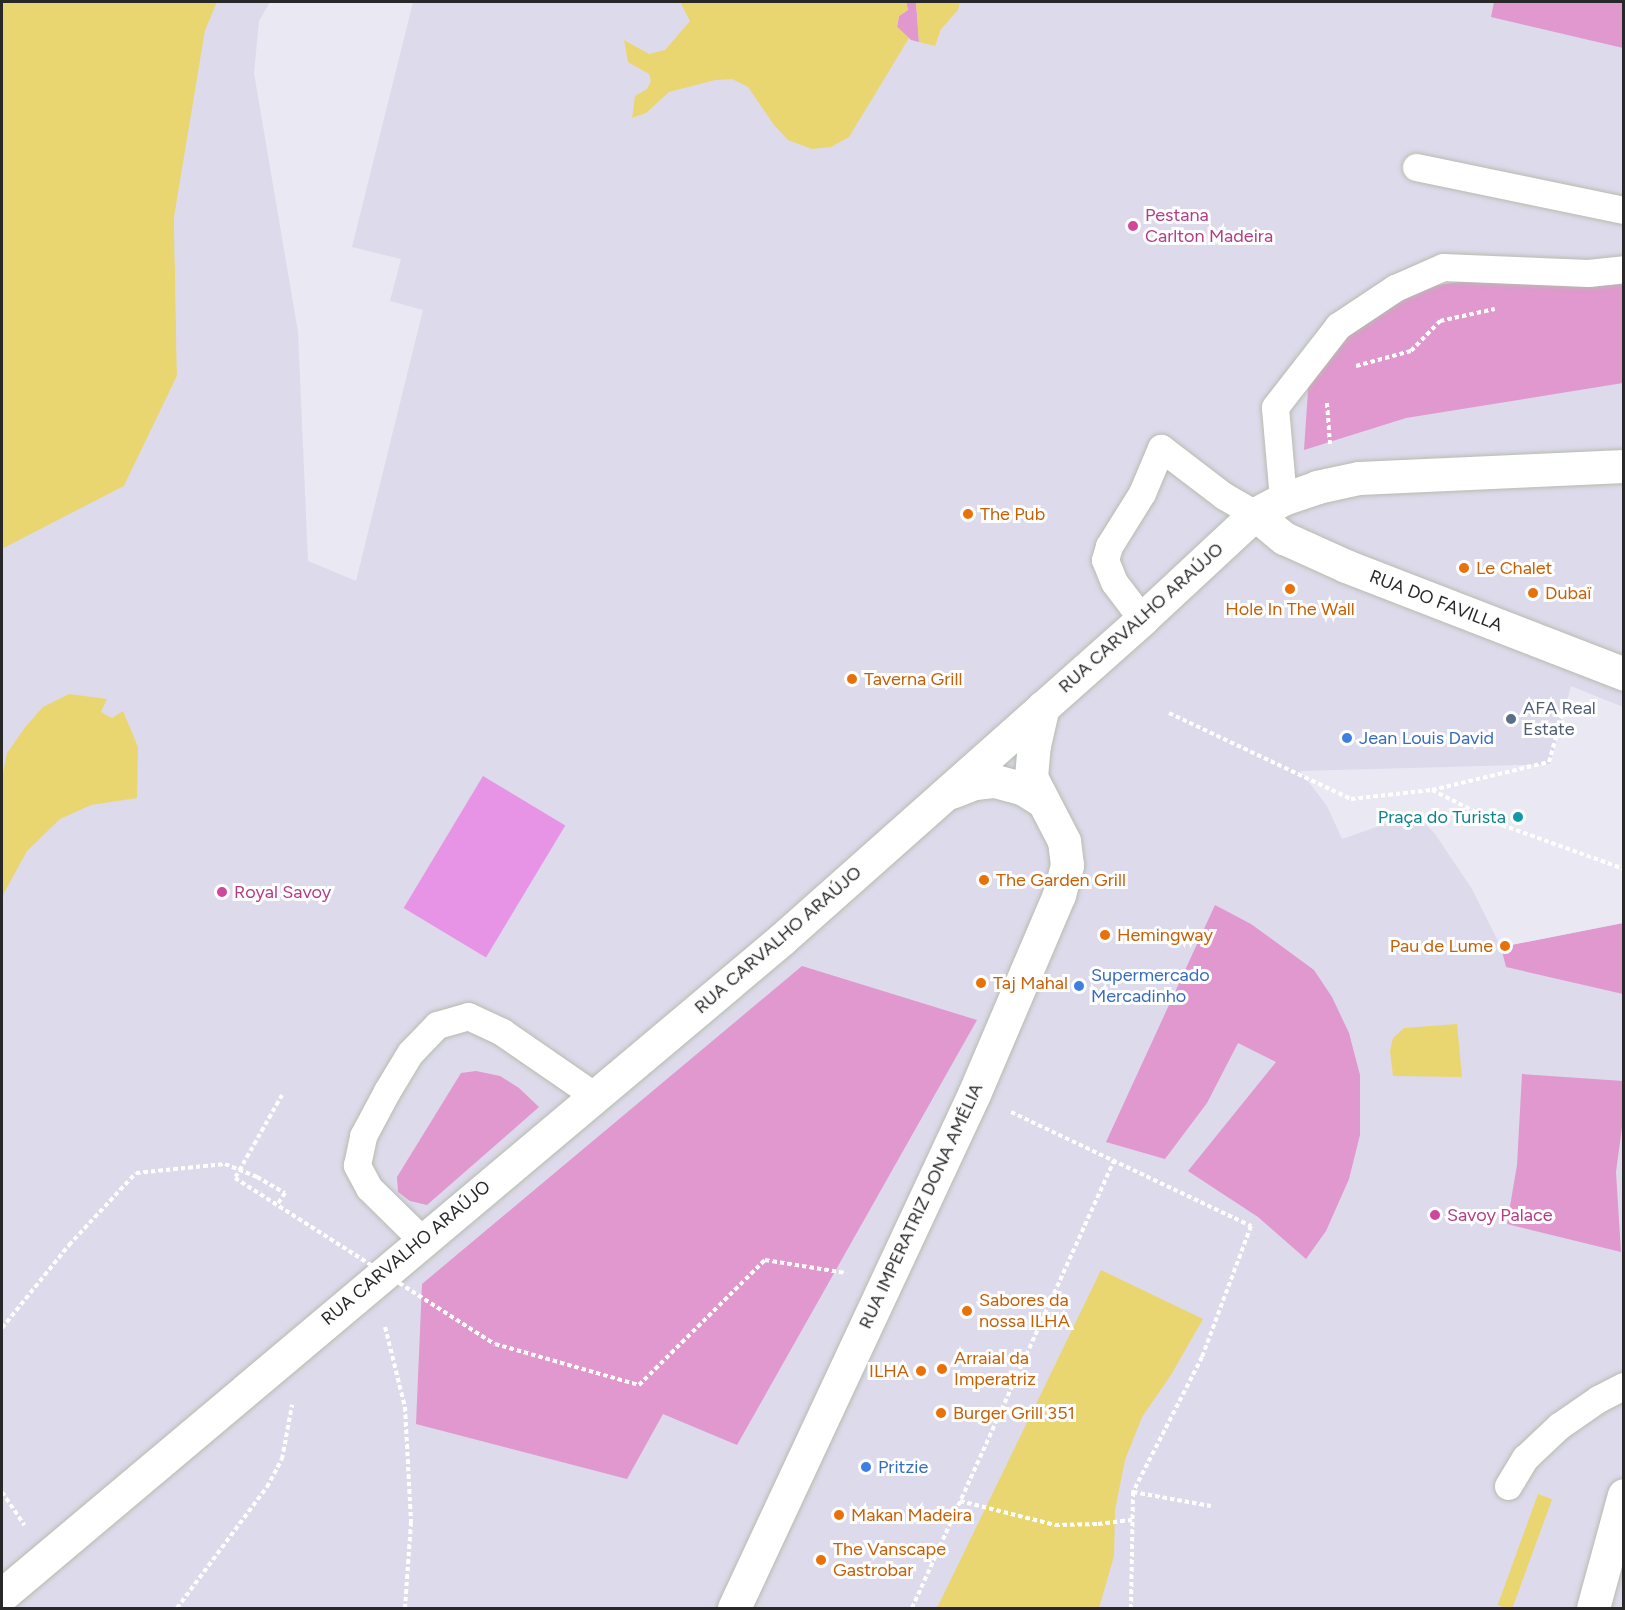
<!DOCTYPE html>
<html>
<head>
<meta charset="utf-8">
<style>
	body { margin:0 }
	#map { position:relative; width:1625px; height:1610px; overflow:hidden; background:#dddaeb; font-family:Figtree,sans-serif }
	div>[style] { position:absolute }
	.green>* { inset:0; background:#e098cf }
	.pitch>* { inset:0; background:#e794e7; transform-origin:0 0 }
	.plaza>* { inset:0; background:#eae8f3 }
	.water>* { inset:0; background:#ead670; transform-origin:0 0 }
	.pier>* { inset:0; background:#dddaeb }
	.path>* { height:4px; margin-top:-2px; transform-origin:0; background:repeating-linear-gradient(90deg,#fff 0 4.5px,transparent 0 7.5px) }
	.roads { filter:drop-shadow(0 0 2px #b6bcae) drop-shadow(0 0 2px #b6bcae) }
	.service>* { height:27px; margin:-13.5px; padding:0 13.5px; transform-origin:13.5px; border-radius:13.5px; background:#fff }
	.pedestrian>* { height:33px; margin:-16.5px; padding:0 16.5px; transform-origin:16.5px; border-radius:16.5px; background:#fff }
	.minor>* { height:33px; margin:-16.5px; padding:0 16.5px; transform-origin:16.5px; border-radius:16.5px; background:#fff }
	.secondary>* { height:33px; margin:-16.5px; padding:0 16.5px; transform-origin:16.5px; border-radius:16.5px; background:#fff }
	.path-bridge>* { height:4px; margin-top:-2px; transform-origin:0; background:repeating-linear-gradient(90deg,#fff 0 4.5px,transparent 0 7.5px) }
	.dots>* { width:16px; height:16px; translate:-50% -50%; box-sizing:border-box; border:3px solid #fff; border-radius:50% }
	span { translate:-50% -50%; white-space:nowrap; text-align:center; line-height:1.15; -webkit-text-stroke:6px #fff; paint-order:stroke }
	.hotel-label { font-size:18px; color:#b23c85 }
	.left { translate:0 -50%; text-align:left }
	.food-label { font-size:18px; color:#c56008 }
	.right { translate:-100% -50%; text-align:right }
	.street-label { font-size:18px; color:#282828 }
	.service-label { font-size:18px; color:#4e5e75 }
	.shop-label { font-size:18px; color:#366cbe }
	.culture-label { font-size:18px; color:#0d838f }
	.frame { position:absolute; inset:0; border:3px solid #282828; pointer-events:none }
</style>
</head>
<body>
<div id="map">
	<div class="green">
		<i style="clip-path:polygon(906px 2px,916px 2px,919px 42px,911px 40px,897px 27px,899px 16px,908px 10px)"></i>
		<i style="clip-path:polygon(1494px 2px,1623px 2px,1623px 48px,1491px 17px)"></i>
		<i style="clip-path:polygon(1501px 276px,1623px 282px,1623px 383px,1406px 418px,1304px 450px,1310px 361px,1342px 336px,1416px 288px)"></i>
		<i style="clip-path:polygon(1215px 905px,1251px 924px,1314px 970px,1332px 997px,1349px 1033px,1360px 1075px,1360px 1135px,1349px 1179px,1326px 1231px,1306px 1259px,1258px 1217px,1188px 1171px,1276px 1062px,1238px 1043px,1207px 1103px,1165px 1159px,1106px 1142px)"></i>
		<i style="clip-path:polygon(1623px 923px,1623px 994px,1506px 967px,1501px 947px)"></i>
		<i style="clip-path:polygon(802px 966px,977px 1020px,737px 1445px,663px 1414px,627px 1479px,416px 1424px,422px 1284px)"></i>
		<i style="clip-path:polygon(476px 1071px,500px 1076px,519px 1088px,539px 1107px,427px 1205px,410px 1201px,398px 1192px,397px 1177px,461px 1073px)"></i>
		<i style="clip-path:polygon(1522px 1074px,1623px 1081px,1623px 1120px,1616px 1172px,1621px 1252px,1507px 1224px,1517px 1165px)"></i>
	</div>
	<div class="pitch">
		<i style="left:483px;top:776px;width:96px;height:154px;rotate:31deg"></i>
	</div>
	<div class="plaza">
		<i style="clip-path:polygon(270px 2px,413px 2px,352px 247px,401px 259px,390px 301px,423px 310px,356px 581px,308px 561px,298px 332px,254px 73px,259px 21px)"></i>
		<i style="clip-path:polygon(1571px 686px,1623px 707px,1623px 923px,1501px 947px,1472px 889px,1435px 834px,1424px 823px,1408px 816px,1342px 839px,1327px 806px,1300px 771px,1550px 764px)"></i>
	</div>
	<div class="water">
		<i style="clip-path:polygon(2px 2px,217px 2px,205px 31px,174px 218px,177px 376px,124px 486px,2px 549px)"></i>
		<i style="clip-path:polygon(680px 2px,906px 2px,908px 10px,899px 16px,897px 27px,909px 38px,849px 137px,831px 147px,812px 149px,788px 140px,774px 125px,748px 87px,732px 79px,715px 80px,669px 92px,646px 113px,632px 118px,635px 96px,647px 89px,651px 81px,649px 74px,628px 62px,624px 40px,649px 54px,665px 50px,690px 21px)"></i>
		<i style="clip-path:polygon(916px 2px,960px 2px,958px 10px,941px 29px,935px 46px,919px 42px)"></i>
		<i style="clip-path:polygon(69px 694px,107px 699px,101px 712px,112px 718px,123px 711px,138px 747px,137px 798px,91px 805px,60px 819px,27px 851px,4px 893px,2px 902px,2px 778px,7px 753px,26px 726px,43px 707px)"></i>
		<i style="clip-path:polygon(1457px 1024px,1462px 1077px,1393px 1076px,1390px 1051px,1393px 1038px,1404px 1028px)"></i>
		<i style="clip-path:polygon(1101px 1270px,1203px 1319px,1171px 1375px,1142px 1417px,1125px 1460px,1115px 1510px,1114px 1556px,1099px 1608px,937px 1608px)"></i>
		<i style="left:1538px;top:1494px;width:15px;height:118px;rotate:20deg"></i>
	</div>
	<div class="pier">
		<i style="clip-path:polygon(217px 2px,220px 2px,208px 32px,177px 219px,180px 377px,126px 488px,2px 552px,2px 549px,124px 486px,177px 376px,174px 218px,205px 31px)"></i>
	</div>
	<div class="path">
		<i style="left:1356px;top:366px;width:57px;rotate:-15.3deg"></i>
		<i style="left:1411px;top:351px;width:42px;rotate:-46deg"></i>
		<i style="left:1440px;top:321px;width:56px;rotate:-12.3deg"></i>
		<i style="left:1327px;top:403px;width:41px;rotate:85.8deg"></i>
		<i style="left:1169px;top:713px;width:201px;rotate:25.3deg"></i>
		<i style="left:1351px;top:799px;width:81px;rotate:-6.3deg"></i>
		<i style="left:1432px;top:790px;width:78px;rotate:26.6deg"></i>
		<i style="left:1502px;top:825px;width:130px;rotate:19.8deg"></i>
		<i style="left:1432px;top:790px;width:120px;rotate:-13.5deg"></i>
		<i style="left:1549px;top:762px;width:67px;rotate:-74.5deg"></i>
		<i style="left:1011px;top:1112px;width:266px;rotate:25.4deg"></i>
		<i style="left:1251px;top:1226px;width:140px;rotate:110.5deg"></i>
		<i style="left:1202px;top:1357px;width:152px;rotate:117.1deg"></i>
		<i style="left:1133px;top:1492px;width:116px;rotate:91deg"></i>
		<i style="left:385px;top:1327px;width:82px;rotate:76deg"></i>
		<i style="left:405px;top:1407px;width:115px;rotate:87deg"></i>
		<i style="left:411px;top:1522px;width:86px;rotate:94deg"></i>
		<i style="left:2px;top:1328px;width:107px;rotate:-51.1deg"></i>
		<i style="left:69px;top:1245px;width:98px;rotate:-47.1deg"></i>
		<i style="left:136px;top:1173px;width:89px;rotate:-5.8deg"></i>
		<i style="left:225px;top:1164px;width:35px;rotate:22deg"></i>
		<i style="left:257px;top:1177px;width:32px;rotate:30deg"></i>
		<i style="left:285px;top:1193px;width:14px;rotate:124deg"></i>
		<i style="left:495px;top:1344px;width:150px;rotate:15.9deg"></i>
		<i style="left:639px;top:1385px;width:177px;rotate:-44.8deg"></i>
		<i style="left:765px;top:1260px;width:82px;rotate:9.1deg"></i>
		<i style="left:2px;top:1492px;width:40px;rotate:56deg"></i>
		<i style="left:1133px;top:1492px;width:79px;rotate:10.2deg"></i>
		<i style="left:960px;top:1501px;width:98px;rotate:14.2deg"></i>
		<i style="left:1055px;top:1525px;width:43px;rotate:-1.3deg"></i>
		<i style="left:1098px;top:1524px;width:35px;rotate:-7deg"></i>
		<i style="left:177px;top:1608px;width:151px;rotate:-53.4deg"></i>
		<i style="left:267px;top:1487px;width:32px;rotate:-62deg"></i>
		<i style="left:282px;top:1459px;width:55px;rotate:-79.5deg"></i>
		<i style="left:912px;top:1608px;width:491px;rotate:-65.7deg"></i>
	</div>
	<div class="roads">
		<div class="service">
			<i style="left:1416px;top:167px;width:212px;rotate:11.7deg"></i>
			<i style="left:1283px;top:499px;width:92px;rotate:-95deg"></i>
			<i style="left:1275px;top:407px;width:103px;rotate:-52.1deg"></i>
			<i style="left:1338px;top:326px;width:69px;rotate:-33.7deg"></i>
			<i style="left:1395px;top:288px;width:52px;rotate:-23.6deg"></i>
			<i style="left:1443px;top:267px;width:145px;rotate:2.4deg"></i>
			<i style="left:1588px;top:273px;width:36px;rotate:-6deg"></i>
			<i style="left:1142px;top:619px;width:46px;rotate:-127.1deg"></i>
			<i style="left:1114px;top:582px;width:24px;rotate:-112deg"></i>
			<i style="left:1105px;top:560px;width:15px;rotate:-74deg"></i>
			<i style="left:1109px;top:546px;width:62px;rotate:-58.1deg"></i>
			<i style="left:1142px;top:493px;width:49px;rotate:-67.1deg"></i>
			<i style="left:1161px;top:448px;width:79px;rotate:37.3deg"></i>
			<i style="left:1224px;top:496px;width:36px;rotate:30deg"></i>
			<i style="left:422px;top:1240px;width:74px;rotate:-135.5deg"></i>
			<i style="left:369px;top:1188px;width:26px;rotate:-118deg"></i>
			<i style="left:357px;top:1165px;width:30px;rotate:-78deg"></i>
			<i style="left:363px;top:1136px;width:51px;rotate:-61.9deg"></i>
			<i style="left:387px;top:1091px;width:44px;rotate:-58.8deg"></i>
			<i style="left:410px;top:1053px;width:39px;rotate:-46deg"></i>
			<i style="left:437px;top:1025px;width:32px;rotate:-16deg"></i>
			<i style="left:468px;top:1016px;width:38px;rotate:25deg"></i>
			<i style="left:502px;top:1032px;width:113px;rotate:34.5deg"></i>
			<i style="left:1508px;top:1486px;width:33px;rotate:-59deg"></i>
			<i style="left:1525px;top:1458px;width:47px;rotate:-43.3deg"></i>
			<i style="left:1559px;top:1426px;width:47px;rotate:-34.7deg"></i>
			<i style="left:1598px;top:1399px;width:29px;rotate:-27deg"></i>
		</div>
		<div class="pedestrian">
			<i style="left:1255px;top:514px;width:38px;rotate:40deg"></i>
			<i style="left:1284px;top:538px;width:68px;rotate:24.3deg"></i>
			<i style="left:1346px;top:566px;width:298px;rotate:21.2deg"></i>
		</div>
		<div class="minor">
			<i style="left:951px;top:792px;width:26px;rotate:-21deg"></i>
			<i style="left:975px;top:783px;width:20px;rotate:-6deg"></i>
			<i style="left:995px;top:781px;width:28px;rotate:15deg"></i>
			<i style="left:1022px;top:788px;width:22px;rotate:32deg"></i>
			<i style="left:2px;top:1595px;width:1019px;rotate:-40.06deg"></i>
			<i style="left:782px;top:939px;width:482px;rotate:-41.6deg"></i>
			<i style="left:1142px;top:619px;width:154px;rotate:-42.9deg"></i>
			<i style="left:1255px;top:514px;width:32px;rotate:-28deg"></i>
			<i style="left:1283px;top:499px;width:36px;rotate:-19deg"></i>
			<i style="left:1317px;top:487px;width:43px;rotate:-12.1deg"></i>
			<i style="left:1359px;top:478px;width:265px;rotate:-2.6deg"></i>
			<i style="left:734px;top:1608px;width:567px;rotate:-64.97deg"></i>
			<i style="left:974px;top:1094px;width:216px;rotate:-66.9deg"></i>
			<i style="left:1059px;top:895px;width:31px;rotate:-75deg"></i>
			<i style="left:1067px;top:865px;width:24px;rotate:-97deg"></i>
			<i style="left:1064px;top:841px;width:72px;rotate:-117.3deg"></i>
			<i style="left:1031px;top:777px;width:32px;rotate:-85deg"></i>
			<i style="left:1034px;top:745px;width:39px;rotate:-77deg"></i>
		</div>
		<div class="secondary">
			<i style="left:1593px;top:1608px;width:117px;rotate:-74.7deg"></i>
		</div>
	</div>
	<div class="path-bridge">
		<i style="left:282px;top:1095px;width:95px;rotate:119.5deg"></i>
		<i style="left:235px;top:1178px;width:308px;rotate:32.6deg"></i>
	</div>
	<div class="dots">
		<i style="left:1133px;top:226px;background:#d1479c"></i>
		<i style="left:968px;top:514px;background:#e8710a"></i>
		<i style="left:1464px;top:568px;background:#e8710a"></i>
		<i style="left:1290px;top:589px;background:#e8710a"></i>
		<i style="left:1533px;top:593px;background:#e8710a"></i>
		<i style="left:852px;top:679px;background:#e8710a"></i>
		<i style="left:1511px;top:719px;background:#5c6f8a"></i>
		<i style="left:1347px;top:738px;background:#3f7fe0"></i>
		<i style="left:1518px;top:817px;background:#0f9aa8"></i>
		<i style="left:984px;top:880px;background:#e8710a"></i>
		<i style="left:222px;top:892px;background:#d1479c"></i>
		<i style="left:1105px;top:935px;background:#e8710a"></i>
		<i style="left:1505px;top:946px;background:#e8710a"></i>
		<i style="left:981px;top:983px;background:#e8710a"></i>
		<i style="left:1079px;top:986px;background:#3f7fe0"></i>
		<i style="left:1435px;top:1215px;background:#d1479c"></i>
		<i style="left:967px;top:1311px;background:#e8710a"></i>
		<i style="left:942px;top:1369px;background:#e8710a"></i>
		<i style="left:921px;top:1371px;background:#e8710a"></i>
		<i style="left:941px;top:1413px;background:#e8710a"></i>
		<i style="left:866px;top:1467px;background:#3f7fe0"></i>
		<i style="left:839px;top:1515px;background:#e8710a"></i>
		<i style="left:821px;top:1560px;background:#e8710a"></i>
	</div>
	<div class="hotel-label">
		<span class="left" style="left:1145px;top:226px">Pestana<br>Carlton Madeira</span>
		<span class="left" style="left:234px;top:892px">Royal Savoy</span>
		<span class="left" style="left:1447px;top:1215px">Savoy Palace</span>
	</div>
	<div class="food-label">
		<span class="left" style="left:980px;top:514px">The Pub</span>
		<span class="left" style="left:1476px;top:568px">Le Chalet</span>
		<span class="left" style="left:1545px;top:593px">Dubaï</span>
		<span style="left:1290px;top:609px">Hole In The Wall</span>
		<span class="left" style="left:864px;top:679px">Taverna Grill</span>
		<span class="left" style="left:996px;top:880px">The Garden Grill</span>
		<span class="left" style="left:1117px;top:935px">Hemingway</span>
		<span class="right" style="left:1493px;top:946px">Pau de Lume</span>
		<span class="left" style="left:993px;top:983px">Taj Mahal</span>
		<span class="left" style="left:979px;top:1311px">Sabores da<br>nossa ILHA</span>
		<span class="left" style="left:954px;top:1369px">Arraial da<br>Imperatriz</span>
		<span class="right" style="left:909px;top:1371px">ILHA</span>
		<span class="left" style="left:953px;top:1413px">Burger Grill 351</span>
		<span class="left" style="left:851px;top:1515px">Makan Madeira</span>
		<span class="left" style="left:833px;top:1560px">The Vanscape<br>Gastrobar</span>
	</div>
	<div class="street-label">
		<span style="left:1436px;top:601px;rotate:21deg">RUA DO FAVILLA</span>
		<span style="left:1141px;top:618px;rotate:-42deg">RUA CARVALHO ARAÚJO</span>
		<span style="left:778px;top:940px;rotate:-41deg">RUA CARVALHO ARAÚJO</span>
		<span style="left:921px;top:1206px;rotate:-65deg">RUA IMPERATRIZ DONA AMÉLIA</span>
		<span style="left:406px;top:1253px;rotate:-40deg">RUA CARVALHO ARAÚJO</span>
	</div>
	<div class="service-label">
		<span class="left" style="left:1523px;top:719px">AFA Real<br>Estate</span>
	</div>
	<div class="shop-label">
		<span class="left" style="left:1359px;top:738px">Jean Louis David</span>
		<span class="left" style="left:1091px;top:986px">Supermercado<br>Mercadinho</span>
		<span class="left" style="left:878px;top:1467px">Pritzie</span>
	</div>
	<div class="culture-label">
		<span class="right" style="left:1506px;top:817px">Praça do Turista</span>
	</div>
	<div class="frame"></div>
</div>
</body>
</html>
